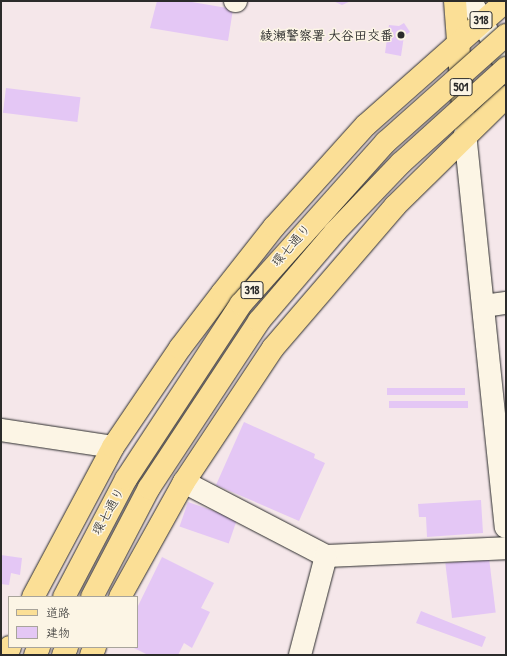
<!DOCTYPE html>
<html>
<head>
<meta charset="utf-8">
<style>
	body { margin:0 }
	#map { position:relative; width:507px; height:656px; overflow:hidden; background:#f5e7ea; font-family:"Patrick Hand","Klee One",sans-serif }
	div>[style] { position:absolute }
	.building>* { inset:0; background:#e4c7f5; transform-origin:0 0 }
	.roads { filter:drop-shadow(0 0 1px #2b2b2b) drop-shadow(0 0 1px #2b2b2b) }
	.minor>* { height:22px; margin:-11px; padding:0 11px; transform-origin:11px; border-radius:11px; background:#fcf5e5 }
	.major>* { height:22px; margin:-11px; padding:0 11px; transform-origin:11px; border-radius:11px; background:#fbdf96 }
	.bridges { filter:drop-shadow(0 0 1px #2b2b2b) drop-shadow(0 0 1px #2b2b2b) }
	.major-bridge>* { height:22px; margin:-11px; padding:0 11px; transform-origin:11px; border-radius:11px; background:#fbdf96 }
	.dots>* { width:11px; height:11px; translate:-50% -50%; box-sizing:border-box; border:2px solid #fcf5e5; border-radius:50% }
	span { translate:-50% -50%; white-space:nowrap; text-align:center; line-height:1.15; -webkit-text-stroke:3px #fcf5e5; paint-order:stroke }
	.shield-label span { padding:1px 3px; background:#fcf5e5; border:1px solid; border-radius:3px; -webkit-text-stroke-width:0 }
	.shield-label { font-size:12px; color:#2b2b2b; font-weight:700 }
	.poi-label { font-size:13px; color:#2b2b2b; font-weight:700 }
	.right { translate:-100% -50%; text-align:right }
	.street-label { font-size:13px; color:#2b2b2b }
	.frame { position:absolute; inset:0; border:2px solid #2b2b2b; pointer-events:none }
	.legend { position:absolute; left:8px; top:596px; width:130px; height:52px; box-sizing:border-box; background:#fcf5e5; border:1px solid #a8a49b; margin:0; padding:5px 7px; list-style:none; font-size:12px; color:#2b2b2b }
	.legend li { display:flex; align-items:center; gap:8px; height:20px }
	.legend b { width:20px; border:1px solid #a8a49b }
</style>
</head>
<body>
<div id="map">
	<div class="building">
		<i style="clip-path:polygon(157px 1px,186px 1px,233px 9px,228px 41px,150px 28px)"></i>
		<i style="clip-path:polygon(333px 1px,351px 1px,342px 5px)"></i>
		<i style="clip-path:polygon(404px 23px,410px 32px,404px 36px,401px 56px,385px 53px,389px 25px,399px 26px)"></i>
		<i style="left:6px;top:88px;width:75px;height:25px;rotate:7deg"></i>
		<i style="left:465px;top:388px;width:7px;height:78px;rotate:90deg"></i>
		<i style="left:468px;top:401px;width:7px;height:79px;rotate:90deg"></i>
		<i style="clip-path:polygon(244px 422px,315px 454px,314px 458px,325px 463px,299px 521px,216px 485px)"></i>
		<i style="clip-path:polygon(481px 500px,483px 533px,427px 537px,426px 517px,419px 517px,418px 504px)"></i>
		<i style="left:188px;top:502px;width:52px;height:26px;rotate:19deg"></i>
		<i style="clip-path:polygon(1px 555px,22px 558px,20px 575px,11px 573px,9px 585px,1px 584px)"></i>
		<i style="clip-path:polygon(162px 557px,214px 583px,201px 608px,210px 612px,192px 648px,184px 643px,178px 655px,148px 655px,132px 647px,137px 647px,137px 608px)"></i>
		<i style="left:489px;top:558px;width:55px;height:44px;rotate:83deg"></i>
		<i style="clip-path:polygon(421px 611px,486px 637px,482px 647px,416px 623px)"></i>
	</div>
	<div class="roads">
		<div class="minor">
			<i style="left:235px;top:1px;width:1px"></i>
			<i style="left:471px;top:1px;width:74px;rotate:61.7deg"></i>
			<i style="left:465px;top:133px;width:396px;rotate:84.1deg"></i>
			<i style="left:484px;top:306px;width:22px;rotate:-8deg"></i>
			<i style="left:1px;top:430px;width:113px;rotate:8.6deg"></i>
			<i style="left:184px;top:482px;width:160px;rotate:27.5deg"></i>
			<i style="left:326px;top:556px;width:180px;rotate:-2.5deg"></i>
			<i style="left:300px;top:655px;width:102px;rotate:-75.3deg"></i>
		</div>
		<div class="major">
			<i style="left:455px;top:1px;width:121px;rotate:85.7deg"></i>
			<i style="left:33px;top:597px;width:170px;rotate:-61.9deg"></i>
			<i style="left:113px;top:447px;width:120px;rotate:-55.9deg"></i>
			<i style="left:180px;top:348px;width:69px;rotate:-52.6deg"></i>
			<i style="left:222px;top:293px;width:84px;rotate:-51.8deg"></i>
			<i style="left:274px;top:227px;width:137px;rotate:-48deg"></i>
			<i style="left:366px;top:125px;width:187px;rotate:-41.5deg"></i>
			<i style="left:120px;top:597px;width:132px;rotate:-60.9deg"></i>
			<i style="left:184px;top:482px;width:161px;rotate:-56.4deg"></i>
			<i style="left:273px;top:348px;width:187px;rotate:-49.3deg"></i>
			<i style="left:395px;top:206px;width:156px;rotate:-44.5deg"></i>
			<i style="left:6px;top:655px;width:9px;rotate:-63deg"></i>
			<i style="left:35px;top:655px;width:9px;rotate:-63deg"></i>
			<i style="left:63px;top:655px;width:9px;rotate:-63deg"></i>
			<i style="left:91px;top:655px;width:9px;rotate:-63deg"></i>
		</div>
	</div>
	<div class="bridges">
		<div class="major-bridge">
			<i style="left:64px;top:597px;width:133px;rotate:-62.3deg"></i>
			<i style="left:126px;top:479px;width:209px;rotate:-56.7deg"></i>
			<i style="left:241px;top:304px;width:217px;rotate:-48.2deg"></i>
			<i style="left:386px;top:142px;width:161px;rotate:-41.7deg"></i>
			<i style="left:92px;top:597px;width:123px;rotate:-62.4deg"></i>
			<i style="left:149px;top:488px;width:200px;rotate:-56.6deg"></i>
			<i style="left:259px;top:321px;width:117px;rotate:-49.5deg"></i>
			<i style="left:335px;top:232px;width:95px;rotate:-46.3deg"></i>
			<i style="left:401px;top:163px;width:142px;rotate:-42.1deg"></i>
		</div>
	</div>
	<div class="dots">
		<i style="left:401px;top:35px;background:#2b2b2b"></i>
	</div>
	<div class="shield-label">
		<span style="left:481px;top:20px">318</span>
		<span style="left:461px;top:87px">501</span>
		<span style="left:252px;top:290px">318</span>
	</div>
	<div class="poi-label">
		<span class="right" style="left:393px;top:35px">綾瀬警察署 大谷田交番</span>
	</div>
	<div class="street-label">
		<span style="left:291px;top:245px;rotate:-49deg">環七通り</span>
		<span style="left:108px;top:511px;rotate:-61deg">環七通り</span>
	</div>
	<div class="frame"></div>
	<ul class="legend">
	<li><b style="height:5px;background:#fbdf96"></b>道路</li>
	<li><b style="height:11px;background:#e4c7f5"></b>建物</li>
	</ul>
</div>
</body>
</html>
